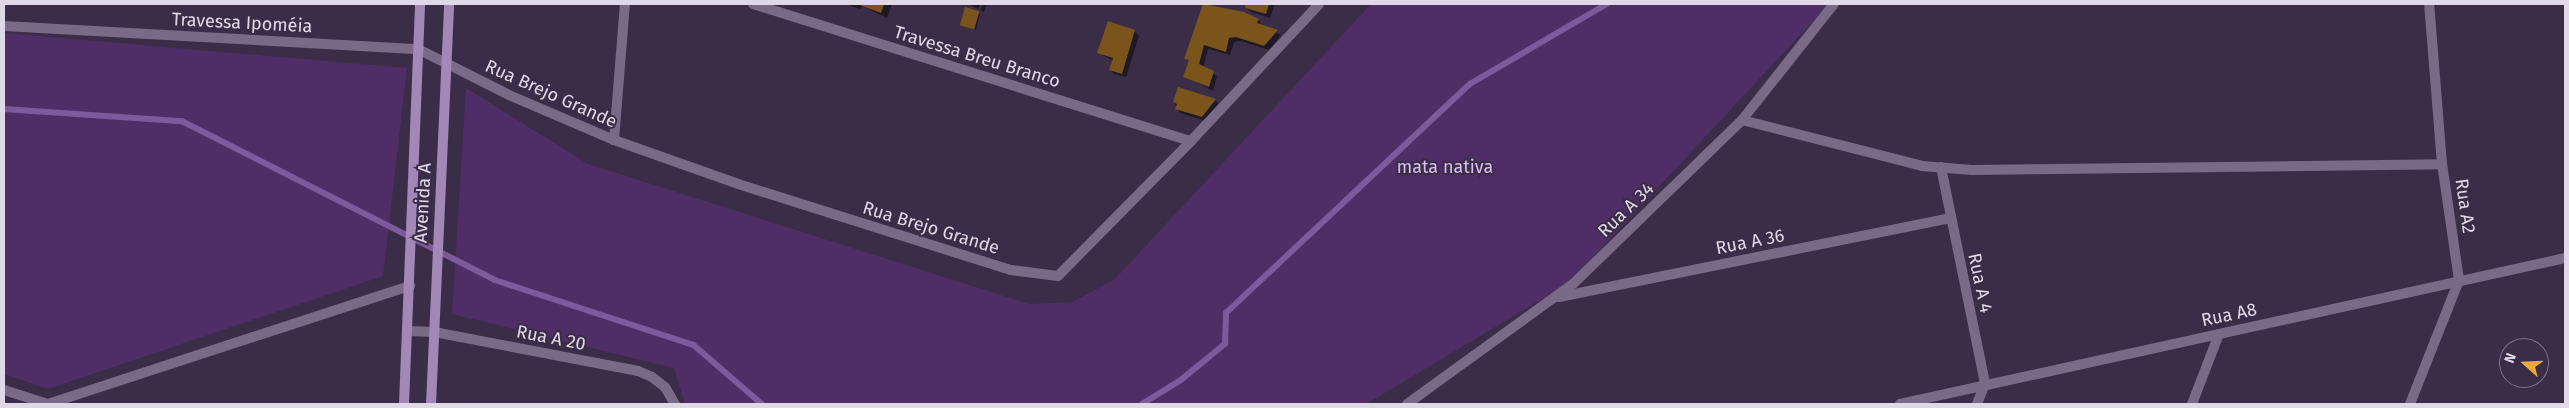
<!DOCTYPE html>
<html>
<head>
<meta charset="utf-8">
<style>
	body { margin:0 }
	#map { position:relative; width:2569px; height:408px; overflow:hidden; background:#3b2d47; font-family:"Fira Sans",sans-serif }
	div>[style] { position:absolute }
	.green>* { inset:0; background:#4f2e67 }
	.shadow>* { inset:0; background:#0007 }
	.stream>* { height:5.5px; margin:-2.75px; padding:0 2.75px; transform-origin:2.75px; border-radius:2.75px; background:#7e599b }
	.building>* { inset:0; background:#7a541b; transform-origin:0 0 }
	.street>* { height:10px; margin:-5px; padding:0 5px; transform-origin:5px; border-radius:5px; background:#7a6a88 }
	.secondary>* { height:10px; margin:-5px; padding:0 5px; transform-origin:5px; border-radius:5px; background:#a188b7 }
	span { translate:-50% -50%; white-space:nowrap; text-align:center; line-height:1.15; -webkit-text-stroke:4px #3b2d47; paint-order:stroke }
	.street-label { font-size:18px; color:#e0d7e7 }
	.park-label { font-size:18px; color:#dbbcf5 }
	.frame { position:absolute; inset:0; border:5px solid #e0d7e7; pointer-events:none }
	.north { position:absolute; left:2499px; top:338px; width:50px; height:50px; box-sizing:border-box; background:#3b2d47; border:1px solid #7d7187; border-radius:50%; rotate:290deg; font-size:14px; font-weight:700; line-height:20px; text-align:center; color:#e0d7e7 }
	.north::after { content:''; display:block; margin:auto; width:18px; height:22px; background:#eea83c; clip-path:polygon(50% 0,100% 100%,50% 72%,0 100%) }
</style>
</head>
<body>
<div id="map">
	<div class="green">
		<i style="clip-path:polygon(1371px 4px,1829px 4px,1569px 283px,1366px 404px,685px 404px,674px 368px,452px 314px,466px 88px,588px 164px,1029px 304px,1072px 302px,1114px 280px)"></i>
		<i style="clip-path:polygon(4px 33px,407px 68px,383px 276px,48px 389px,4px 374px)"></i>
	</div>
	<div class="shadow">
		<i style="clip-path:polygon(845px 4px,892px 4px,887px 18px,862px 6px,860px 9px)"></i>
		<i style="clip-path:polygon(968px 4px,980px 4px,978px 9px)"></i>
		<i style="clip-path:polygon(983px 4px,987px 4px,984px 12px,980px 10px)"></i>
		<i style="clip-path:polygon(1204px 4px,1259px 20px,1262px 26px,1281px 35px,1269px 50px,1241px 41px,1234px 42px,1230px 55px,1208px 49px,1203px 68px,1217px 76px,1213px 91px,1185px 76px,1190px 62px,1186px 58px)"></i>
		<i style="clip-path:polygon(1248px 4px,1275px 4px,1270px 18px,1251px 12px,1246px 8px)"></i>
		<i style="clip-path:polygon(977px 14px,980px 14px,976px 30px,960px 24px)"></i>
		<i style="clip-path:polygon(1135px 31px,1139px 36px,1126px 77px,1114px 74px,1110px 69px,1113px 61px,1099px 53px)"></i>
		<i style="clip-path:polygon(1179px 88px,1215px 100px,1219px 104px,1206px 121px,1180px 113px,1174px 102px)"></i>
	</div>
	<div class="stream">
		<i style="left:4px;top:109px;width:178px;rotate:3.9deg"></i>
		<i style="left:182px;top:121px;width:351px;rotate:26.9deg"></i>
		<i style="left:495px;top:280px;width:209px;rotate:18.1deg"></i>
		<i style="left:694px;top:345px;width:90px;rotate:40.9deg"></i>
		<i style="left:1142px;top:404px;width:46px;rotate:-31.6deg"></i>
		<i style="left:1181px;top:380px;width:57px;rotate:-39.3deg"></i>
		<i style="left:1225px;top:344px;width:31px;rotate:-88deg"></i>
		<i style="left:1226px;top:313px;width:335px;rotate:-43.2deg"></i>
		<i style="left:1470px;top:84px;width:159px;rotate:-30.3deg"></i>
	</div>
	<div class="building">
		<i style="clip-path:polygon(857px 4px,884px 4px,881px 13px)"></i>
		<i style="clip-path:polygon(1203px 4px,1244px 12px,1259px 19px,1257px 23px,1278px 30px,1264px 46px,1236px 37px,1229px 38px,1226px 52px,1204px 45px,1199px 64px,1214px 71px,1209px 87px,1183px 77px,1189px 60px,1184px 59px)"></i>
		<i style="clip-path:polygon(1246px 4px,1269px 4px,1266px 14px,1245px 8px)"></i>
		<i style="left:965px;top:7px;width:15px;height:19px;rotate:16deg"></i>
		<i style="clip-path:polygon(1108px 21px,1135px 30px,1122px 74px,1109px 70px,1113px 58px,1097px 53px)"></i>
		<i style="clip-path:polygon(1178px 87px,1216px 99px,1202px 117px,1175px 109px,1177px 104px,1173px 102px)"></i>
	</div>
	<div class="street">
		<i style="left:753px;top:4px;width:459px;rotate:17.4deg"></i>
		<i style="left:4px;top:26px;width:415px;rotate:3.2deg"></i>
		<i style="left:418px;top:49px;width:102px;rotate:26.8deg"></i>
		<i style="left:509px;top:95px;width:114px;rotate:23.2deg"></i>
		<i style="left:614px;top:140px;width:132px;rotate:19.5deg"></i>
		<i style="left:738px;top:184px;width:286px;rotate:17.5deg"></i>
		<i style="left:1011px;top:270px;width:47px;rotate:7.3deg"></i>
		<i style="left:1058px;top:276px;width:190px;rotate:-45.4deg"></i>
		<i style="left:1191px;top:141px;width:187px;rotate:-46.9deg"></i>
		<i style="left:1742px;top:120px;width:186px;rotate:14.3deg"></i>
		<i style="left:1922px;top:166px;width:50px;rotate:4.6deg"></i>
		<i style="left:1972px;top:170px;width:470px;rotate:-0.7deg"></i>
		<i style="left:614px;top:140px;width:136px;rotate:-85.4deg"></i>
		<i style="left:1941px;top:167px;width:221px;rotate:78.5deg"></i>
		<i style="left:1985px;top:384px;width:22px;rotate:112deg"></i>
		<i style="left:1559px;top:297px;width:399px;rotate:-11.4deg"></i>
		<i style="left:408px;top:331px;width:26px;rotate:2deg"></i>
		<i style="left:434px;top:332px;width:208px;rotate:10.8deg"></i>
		<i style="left:638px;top:371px;width:15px;rotate:23deg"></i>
		<i style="left:652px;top:377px;width:16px;rotate:38deg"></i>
		<i style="left:665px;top:387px;width:20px;rotate:60deg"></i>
		<i style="left:4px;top:390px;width:46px;rotate:17.7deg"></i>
		<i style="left:48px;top:404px;width:381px;rotate:-18.1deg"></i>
		<i style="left:1407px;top:404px;width:205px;rotate:-35.9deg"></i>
		<i style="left:1573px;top:284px;width:235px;rotate:-44.1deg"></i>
		<i style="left:1742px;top:120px;width:148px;rotate:-51.6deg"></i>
		<i style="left:1900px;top:404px;width:681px;rotate:-12.38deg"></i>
		<i style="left:2192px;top:404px;width:75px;rotate:-68.9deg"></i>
		<i style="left:2410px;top:404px;width:133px;rotate:-68.4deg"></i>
		<i style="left:2459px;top:280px;width:117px;rotate:-98.3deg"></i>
		<i style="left:2442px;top:164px;width:161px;rotate:-94.6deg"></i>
	</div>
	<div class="secondary">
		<i style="left:404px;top:404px;width:400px;rotate:-87.7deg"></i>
		<i style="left:431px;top:404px;width:400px;rotate:-87.4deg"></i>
	</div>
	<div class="street-label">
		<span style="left:242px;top:23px;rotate:3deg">Travessa Ipoméia</span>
		<span style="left:977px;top:57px;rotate:17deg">Travessa Breu Branco</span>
		<span style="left:551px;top:94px;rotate:24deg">Rua Brejo Grande</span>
		<span style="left:423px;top:203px;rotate:-87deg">Avenida A</span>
		<span style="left:2465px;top:206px;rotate:82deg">Rua A2</span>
		<span style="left:1626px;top:210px;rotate:-44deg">Rua A 34</span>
		<span style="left:931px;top:228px;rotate:17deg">Rua Brejo Grande</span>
		<span style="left:1750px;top:242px;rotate:-11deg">Rua A 36</span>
		<span style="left:1980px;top:283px;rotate:78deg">Rua A 4</span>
		<span style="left:2229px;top:315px;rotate:-12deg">Rua A8</span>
		<span style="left:551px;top:338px;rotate:11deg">Rua A 20</span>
	</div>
	<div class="park-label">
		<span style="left:1445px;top:167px">mata nativa</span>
	</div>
	<div class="frame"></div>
	<div class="north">N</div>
</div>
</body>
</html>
